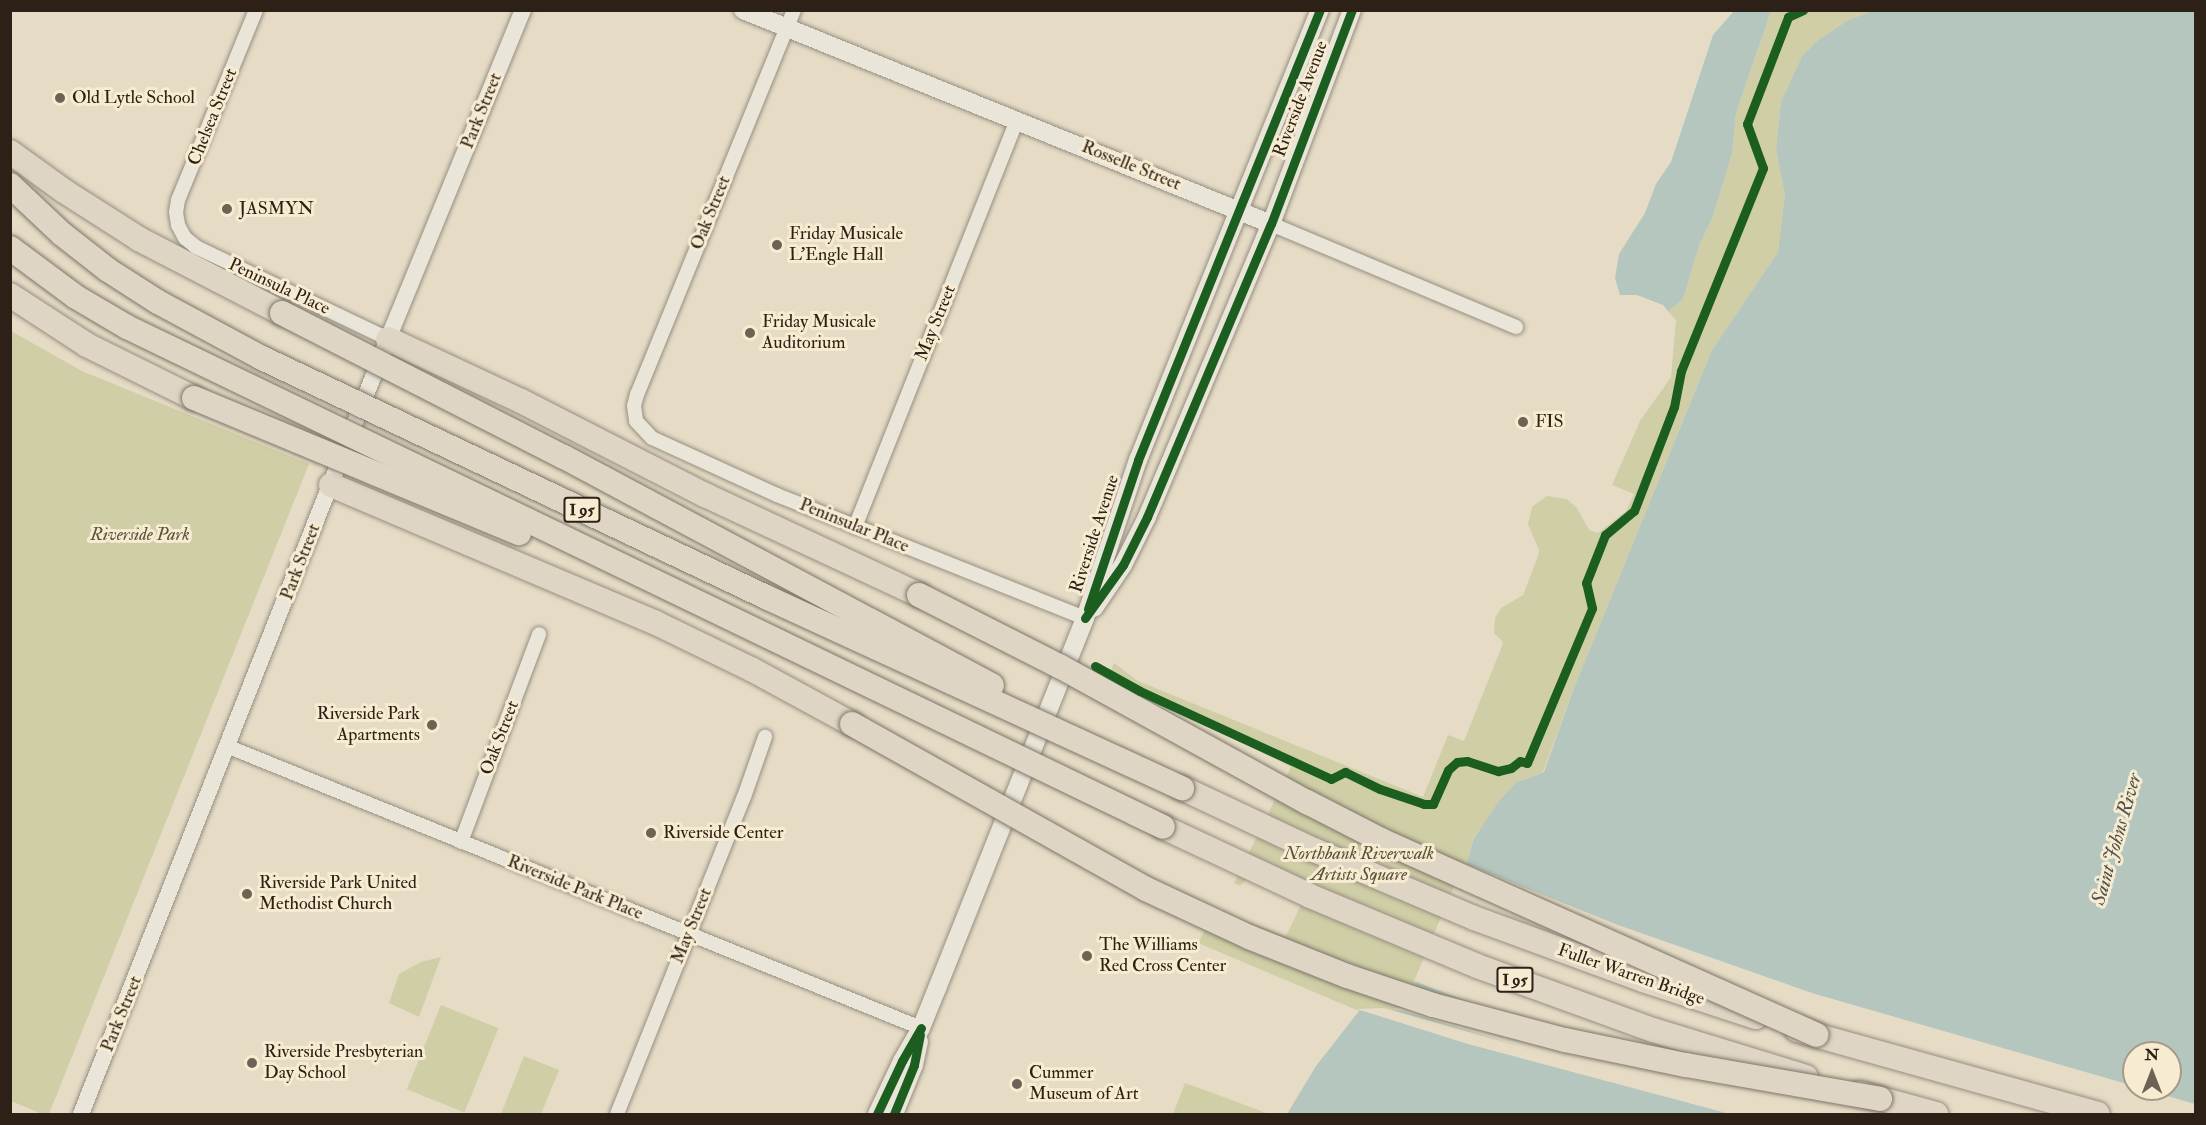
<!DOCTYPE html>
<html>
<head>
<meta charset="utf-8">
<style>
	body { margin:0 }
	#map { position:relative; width:2206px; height:1125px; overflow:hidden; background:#e6dcc5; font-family:"IM FELL Double Pica",serif }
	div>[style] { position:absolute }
	.green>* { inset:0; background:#cfcea6; transform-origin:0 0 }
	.water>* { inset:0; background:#b4c6bd }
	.pier>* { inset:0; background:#e6dcc5 }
	.roads { filter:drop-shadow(0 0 2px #968e81) drop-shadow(0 0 2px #968e81) }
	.minor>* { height:14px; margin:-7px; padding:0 7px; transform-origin:7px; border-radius:7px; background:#eae5d9 }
	.tertiary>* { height:16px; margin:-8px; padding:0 8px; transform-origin:8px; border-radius:8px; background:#eae5d9 }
	.secondary>* { height:18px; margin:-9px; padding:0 9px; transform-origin:9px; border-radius:9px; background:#eae5d9 }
	.motorway>* { height:24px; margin:-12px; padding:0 12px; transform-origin:12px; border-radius:12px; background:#ded5c5 }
	.bridges { filter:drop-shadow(0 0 2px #7c7669) drop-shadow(0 0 2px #7c7669) }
	.motorway-bridge>* { height:24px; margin:-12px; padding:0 12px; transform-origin:12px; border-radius:12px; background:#ded5c5 }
	.cycleway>* { height:9px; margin:-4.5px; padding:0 4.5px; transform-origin:4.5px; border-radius:4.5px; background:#1b5e20 }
	.dots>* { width:16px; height:16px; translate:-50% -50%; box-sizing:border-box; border:3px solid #f7ecd1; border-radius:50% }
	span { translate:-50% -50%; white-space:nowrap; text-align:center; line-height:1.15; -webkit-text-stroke:6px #f7ecd1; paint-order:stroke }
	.shield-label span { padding:2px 4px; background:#f7ecd1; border:2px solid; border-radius:4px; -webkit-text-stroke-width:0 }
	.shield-label { font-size:16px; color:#2d2117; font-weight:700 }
	.poi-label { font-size:18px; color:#2d2117 }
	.left { translate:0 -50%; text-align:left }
	.right { translate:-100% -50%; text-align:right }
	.street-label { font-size:18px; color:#2d2117 }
	.park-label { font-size:18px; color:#58523a; font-style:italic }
	.water-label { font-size:20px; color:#4f5048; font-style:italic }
	.frame { position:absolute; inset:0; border:12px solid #2d2117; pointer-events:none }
	.north { position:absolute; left:2122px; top:1041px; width:60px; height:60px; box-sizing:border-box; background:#f7ecd1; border:2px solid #a69b87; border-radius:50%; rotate:0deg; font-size:16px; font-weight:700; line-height:24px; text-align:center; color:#2d2117 }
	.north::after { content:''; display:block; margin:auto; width:21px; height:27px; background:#6e6254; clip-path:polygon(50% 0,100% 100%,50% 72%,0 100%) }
</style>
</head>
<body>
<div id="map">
	<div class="green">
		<i style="clip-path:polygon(1771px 11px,1873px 11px,1848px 20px,1817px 41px,1802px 56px,1781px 102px,1776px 150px,1785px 195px,1778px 252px,1712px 350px,1574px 688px,1543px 772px,1517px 782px,1473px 839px,1467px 863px,1405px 1010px,1359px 1011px,1198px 943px,1215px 910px,1286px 936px,1307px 892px,1249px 877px,1240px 886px,1234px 883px,1291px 767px,1198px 721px,1105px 684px,1114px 663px,1138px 681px,1423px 797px,1448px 735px,1464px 741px,1502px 646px,1503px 642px,1494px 633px,1495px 618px,1501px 608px,1523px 595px,1538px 556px,1539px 550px,1528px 524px,1532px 507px,1547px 496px,1567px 499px,1577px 508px,1589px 530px,1598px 533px,1626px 511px,1634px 494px,1612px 485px,1640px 421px,1671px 377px,1676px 320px,1668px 311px,1683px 299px,1699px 246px,1713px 216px,1732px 154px,1736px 113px)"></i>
		<i style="clip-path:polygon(11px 331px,82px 371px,309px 464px,49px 1114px,42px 1114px,11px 1101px)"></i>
		<i style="clip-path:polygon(441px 957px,419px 1017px,389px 1003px,399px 974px,421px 962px)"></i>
		<i style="left:441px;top:1005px;width:62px;height:91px;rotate:22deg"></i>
		<i style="clip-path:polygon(524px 1056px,559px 1070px,541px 1114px,501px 1114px)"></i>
		<i style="clip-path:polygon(1185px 1083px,1213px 1093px,1269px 1114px,1173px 1114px)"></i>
	</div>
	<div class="water">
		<i style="clip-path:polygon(1734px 11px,1771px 11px,1736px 113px,1732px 154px,1713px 216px,1699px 246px,1683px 299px,1668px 311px,1663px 305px,1637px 295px,1620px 295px,1615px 278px,1619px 254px,1645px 213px,1656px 184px,1671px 162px,1713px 35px)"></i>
		<i style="clip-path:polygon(evenodd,1873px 11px,2195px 11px,2195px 1114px,1287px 1114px,1316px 1066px,1359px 1011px,1405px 1010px,1467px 863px,1473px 840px,1499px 801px,1517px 782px,1544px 772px,1574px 688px,1712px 350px,1778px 252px,1785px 195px,1776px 150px,1781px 102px,1802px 56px,1817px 41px,1848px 20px,1873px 11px,2134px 1053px,2170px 1053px,2170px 1089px,2134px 1089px,2134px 1053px)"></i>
	</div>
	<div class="pier">
		<i style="clip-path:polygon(1464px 863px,1618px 925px,1812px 993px,2134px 1086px,2134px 1089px,2143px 1089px,2195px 1104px,2195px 1114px,1730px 1114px,1468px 1044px,1357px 1009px,1384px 1008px,1533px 1050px,1393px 1008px,1482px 1007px,1414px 981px)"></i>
	</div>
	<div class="roads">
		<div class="minor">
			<i style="left:256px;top:10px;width:205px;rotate:112.3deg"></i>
			<i style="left:178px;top:200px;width:12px;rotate:99deg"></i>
			<i style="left:176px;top:212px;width:13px;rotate:81deg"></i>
			<i style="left:178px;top:225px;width:15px;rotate:62deg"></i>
			<i style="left:185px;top:238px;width:14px;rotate:39deg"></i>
			<i style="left:196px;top:247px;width:213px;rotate:25.6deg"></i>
			<i style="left:794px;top:10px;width:415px;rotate:112.2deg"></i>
			<i style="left:637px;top:394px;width:12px;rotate:104deg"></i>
			<i style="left:634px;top:406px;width:15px;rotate:82deg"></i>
			<i style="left:636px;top:421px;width:23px;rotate:47deg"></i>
			<i style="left:652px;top:438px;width:137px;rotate:24.5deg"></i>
			<i style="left:777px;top:495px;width:332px;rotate:21.8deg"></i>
			<i style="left:1271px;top:224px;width:266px;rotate:22.8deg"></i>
			<i style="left:855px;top:527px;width:438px;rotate:-68.3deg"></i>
			<i style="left:229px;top:747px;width:747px;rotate:22.1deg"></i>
			<i style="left:461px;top:842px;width:222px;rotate:-69.4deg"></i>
			<i style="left:617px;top:1114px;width:341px;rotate:-68.2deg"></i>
			<i style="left:744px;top:797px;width:64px;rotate:-70.7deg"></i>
		</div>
		<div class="tertiary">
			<i style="left:81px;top:1114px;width:834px;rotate:-68.39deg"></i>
			<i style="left:388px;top:339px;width:356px;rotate:-67.7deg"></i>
		</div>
		<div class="secondary">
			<i style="left:743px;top:10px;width:570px;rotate:22.06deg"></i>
			<i style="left:1094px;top:608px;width:52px;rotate:-56deg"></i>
			<i style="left:1123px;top:565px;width:54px;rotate:-63.4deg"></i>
			<i style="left:1147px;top:517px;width:318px;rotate:-67.1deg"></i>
			<i style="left:1271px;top:224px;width:229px;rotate:-69.3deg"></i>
			<i style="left:877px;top:1114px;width:59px;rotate:-64.7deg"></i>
			<i style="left:902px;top:1061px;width:38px;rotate:-60deg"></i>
			<i style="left:921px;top:1028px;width:45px;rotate:-68deg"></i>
			<i style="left:938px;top:986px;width:396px;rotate:-68.2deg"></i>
			<i style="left:1085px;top:618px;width:167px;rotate:-71.5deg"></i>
			<i style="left:1138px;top:460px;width:485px;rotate:-68deg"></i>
			<i style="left:894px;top:1114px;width:53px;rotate:-67.8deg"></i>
			<i style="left:914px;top:1065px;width:24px;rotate:-78deg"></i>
		</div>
		<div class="motorway">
			<i style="left:10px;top:152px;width:67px;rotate:35.8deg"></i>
			<i style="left:64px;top:191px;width:89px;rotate:32.6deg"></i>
			<i style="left:139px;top:239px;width:161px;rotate:27.4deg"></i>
			<i style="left:10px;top:295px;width:92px;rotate:33deg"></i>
			<i style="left:87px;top:345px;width:119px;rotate:26.4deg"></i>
			<i style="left:388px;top:339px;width:147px;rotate:25deg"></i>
			<i style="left:521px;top:401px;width:207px;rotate:27.1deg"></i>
			<i style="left:705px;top:495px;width:236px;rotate:25deg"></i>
			<i style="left:331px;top:485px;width:351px;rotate:23deg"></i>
			<i style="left:654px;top:622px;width:108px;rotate:25.9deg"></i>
			<i style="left:751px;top:669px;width:115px;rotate:28.6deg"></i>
			<i style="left:1182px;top:788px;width:146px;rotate:25.2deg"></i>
			<i style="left:1314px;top:850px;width:174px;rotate:23deg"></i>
			<i style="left:1474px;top:918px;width:180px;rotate:20.1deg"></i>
			<i style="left:1643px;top:980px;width:119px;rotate:18.1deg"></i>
			<i style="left:1163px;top:827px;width:162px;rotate:25.1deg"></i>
			<i style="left:1310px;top:896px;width:181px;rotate:22.7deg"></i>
			<i style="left:1477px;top:966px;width:187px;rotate:20deg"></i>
			<i style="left:1653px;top:1030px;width:160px;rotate:17.1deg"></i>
			<i style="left:1797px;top:1030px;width:312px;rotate:15.6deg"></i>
			<i style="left:1860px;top:1093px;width:79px;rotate:15.4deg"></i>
		</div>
	</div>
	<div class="bridges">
		<div class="motorway-bridge">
			<i style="left:10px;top:185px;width:71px;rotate:43.3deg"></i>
			<i style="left:62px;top:234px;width:58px;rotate:38deg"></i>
			<i style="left:108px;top:270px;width:59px;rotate:32.6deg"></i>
			<i style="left:158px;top:302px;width:118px;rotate:28.3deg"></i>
			<i style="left:262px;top:358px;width:558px;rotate:25.37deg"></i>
			<i style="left:766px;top:597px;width:458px;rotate:24.7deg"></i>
			<i style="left:10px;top:248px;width:82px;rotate:36.6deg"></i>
			<i style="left:76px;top:297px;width:59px;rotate:30.5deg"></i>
			<i style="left:127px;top:327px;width:1150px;rotate:25.76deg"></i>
			<i style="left:282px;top:313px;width:317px;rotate:27.1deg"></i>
			<i style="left:564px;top:457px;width:485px;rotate:28.1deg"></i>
			<i style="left:194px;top:398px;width:352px;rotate:22.6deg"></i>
			<i style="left:919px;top:595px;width:159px;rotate:26.9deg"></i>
			<i style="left:1061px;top:667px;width:281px;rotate:28.8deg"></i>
			<i style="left:1307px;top:802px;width:83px;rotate:27.2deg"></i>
			<i style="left:1381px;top:840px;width:477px;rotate:24.1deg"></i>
			<i style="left:852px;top:724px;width:337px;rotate:29.3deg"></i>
			<i style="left:1146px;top:889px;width:114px;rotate:25deg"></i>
			<i style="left:1249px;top:937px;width:105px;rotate:21.7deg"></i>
			<i style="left:1347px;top:976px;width:91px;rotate:18.6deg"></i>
			<i style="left:1433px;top:1005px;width:137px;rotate:14.9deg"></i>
			<i style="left:1565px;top:1040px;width:124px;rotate:11.7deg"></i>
			<i style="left:1686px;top:1065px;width:197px;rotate:9.9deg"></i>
		</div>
	</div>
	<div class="cycleway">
		<i style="left:1088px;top:609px;width:157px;rotate:-71.4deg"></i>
		<i style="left:1138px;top:460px;width:485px;rotate:-68deg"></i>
		<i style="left:1085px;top:618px;width:65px;rotate:-54.4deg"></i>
		<i style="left:1123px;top:565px;width:54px;rotate:-63.4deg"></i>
		<i style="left:1147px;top:517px;width:318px;rotate:-67.1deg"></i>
		<i style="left:1271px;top:224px;width:229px;rotate:-69.3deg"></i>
		<i style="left:1095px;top:666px;width:51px;rotate:29.1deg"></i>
		<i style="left:1140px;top:691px;width:210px;rotate:24.7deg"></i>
		<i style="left:1331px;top:779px;width:16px;rotate:-27deg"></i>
		<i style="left:1345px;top:772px;width:39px;rotate:26deg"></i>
		<i style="left:1380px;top:789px;width:46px;rotate:18.8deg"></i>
		<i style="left:1424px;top:804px;width:9px"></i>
		<i style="left:1433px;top:804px;width:37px;rotate:-66deg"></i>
		<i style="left:1448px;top:770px;width:12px;rotate:-42deg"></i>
		<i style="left:1457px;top:762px;width:10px;rotate:-6deg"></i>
		<i style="left:1467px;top:761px;width:33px;rotate:18deg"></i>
		<i style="left:1498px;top:771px;width:13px;rotate:-13deg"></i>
		<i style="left:1511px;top:768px;width:11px;rotate:-38deg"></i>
		<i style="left:1520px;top:761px;width:7px;rotate:16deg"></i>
		<i style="left:1527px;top:763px;width:168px;rotate:-67.2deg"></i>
		<i style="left:1592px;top:608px;width:26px;rotate:-103deg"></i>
		<i style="left:1586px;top:583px;width:52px;rotate:-68.4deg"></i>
		<i style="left:1605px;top:535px;width:38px;rotate:-40deg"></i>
		<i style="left:1634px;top:511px;width:111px;rotate:-69deg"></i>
		<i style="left:1674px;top:407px;width:37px;rotate:-79deg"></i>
		<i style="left:1681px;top:371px;width:219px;rotate:-68deg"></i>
		<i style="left:1763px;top:168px;width:47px;rotate:-110deg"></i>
		<i style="left:1747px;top:124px;width:115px;rotate:-69deg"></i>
		<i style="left:1788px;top:17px;width:17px;rotate:-25deg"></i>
		<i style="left:877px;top:1114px;width:59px;rotate:-64.7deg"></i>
		<i style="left:902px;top:1061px;width:38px;rotate:-60deg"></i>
		<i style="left:894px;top:1114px;width:53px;rotate:-67.8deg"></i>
		<i style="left:914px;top:1065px;width:31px;rotate:-79deg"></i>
	</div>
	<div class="dots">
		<i style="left:60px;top:98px;background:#6e6254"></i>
		<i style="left:227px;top:209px;background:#6e6254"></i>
		<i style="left:777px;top:245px;background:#6e6254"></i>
		<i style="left:750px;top:333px;background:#6e6254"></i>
		<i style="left:1523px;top:422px;background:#6e6254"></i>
		<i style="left:432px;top:725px;background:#6e6254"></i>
		<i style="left:651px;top:833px;background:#6e6254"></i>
		<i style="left:247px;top:894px;background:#6e6254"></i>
		<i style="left:1087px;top:956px;background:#6e6254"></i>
		<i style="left:252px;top:1063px;background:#6e6254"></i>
		<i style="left:1017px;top:1084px;background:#6e6254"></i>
	</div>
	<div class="shield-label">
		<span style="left:582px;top:510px">I 95</span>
		<span style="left:1515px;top:980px">I 95</span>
	</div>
	<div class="poi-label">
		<span class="left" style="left:72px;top:98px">Old Lytle School</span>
		<span class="left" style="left:239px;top:209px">JASMYN</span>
		<span class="left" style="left:789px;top:245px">Friday Musicale<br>L'Engle Hall</span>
		<span class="left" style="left:762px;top:333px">Friday Musicale<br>Auditorium</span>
		<span class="left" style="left:1535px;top:422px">FIS</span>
		<span class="right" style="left:420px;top:725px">Riverside Park<br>Apartments</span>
		<span class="left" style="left:663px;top:833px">Riverside Center</span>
		<span class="left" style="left:259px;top:894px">Riverside Park United<br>Methodist Church</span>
		<span class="left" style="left:1099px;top:956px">The Williams<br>Red Cross Center</span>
		<span class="left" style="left:264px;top:1063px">Riverside Presbyterian<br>Day School</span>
		<span class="left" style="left:1029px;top:1084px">Cummer<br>Museum of Art</span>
	</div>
	<div class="street-label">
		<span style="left:1301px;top:99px;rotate:-69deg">Riverside Avenue</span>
		<span style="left:482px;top:111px;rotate:-68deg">Park Street</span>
		<span style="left:213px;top:117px;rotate:-68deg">Chelsea Street</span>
		<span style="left:1131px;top:166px;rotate:22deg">Rosselle Street</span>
		<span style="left:711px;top:213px;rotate:-68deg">Oak Street</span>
		<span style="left:279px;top:287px;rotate:25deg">Peninsula Place</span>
		<span style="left:936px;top:323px;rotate:-68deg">May Street</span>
		<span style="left:854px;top:526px;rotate:22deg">Peninsular Place</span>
		<span style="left:1095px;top:534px;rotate:-72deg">Riverside Avenue</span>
		<span style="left:301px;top:562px;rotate:-69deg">Park Street</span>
		<span style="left:500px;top:738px;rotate:-69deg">Oak Street</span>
		<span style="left:575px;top:888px;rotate:22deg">Riverside Park Place</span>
		<span style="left:692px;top:926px;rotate:-68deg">May Street</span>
		<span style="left:1631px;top:975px;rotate:19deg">Fuller Warren Bridge</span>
		<span style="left:122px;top:1014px;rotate:-68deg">Park Street</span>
	</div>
	<div class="park-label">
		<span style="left:140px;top:535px">Riverside Park</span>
		<span style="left:1359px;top:865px">Northbank Riverwalk<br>Artists Square</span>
	</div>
	<div class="water-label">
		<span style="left:2116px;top:839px;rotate:-74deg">Saint Johns River</span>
	</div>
	<div class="frame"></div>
	<div class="north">N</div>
</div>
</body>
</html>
